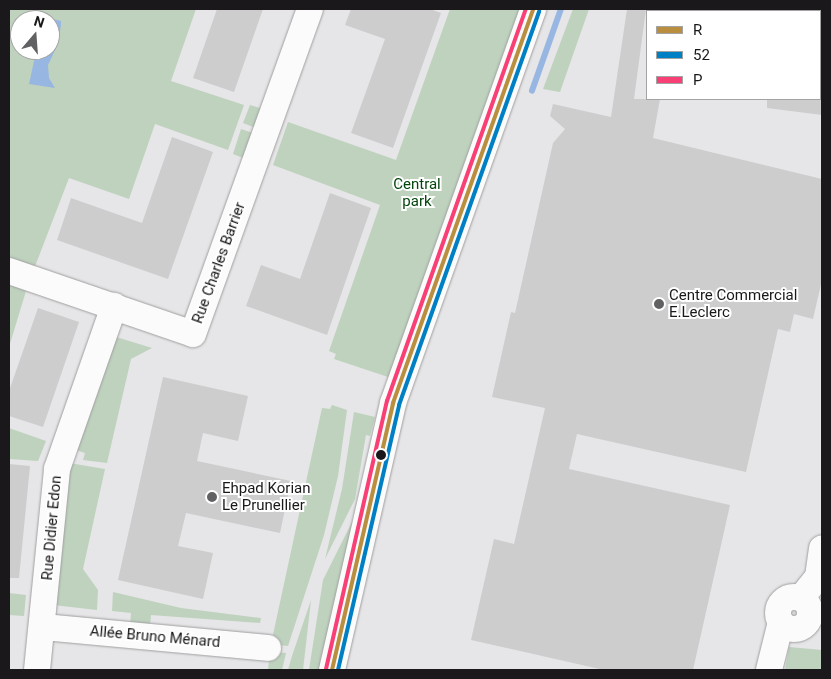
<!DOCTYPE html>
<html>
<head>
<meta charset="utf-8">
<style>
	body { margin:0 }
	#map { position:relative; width:831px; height:679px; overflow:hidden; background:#e6e5e7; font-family:Roboto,sans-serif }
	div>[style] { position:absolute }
	.green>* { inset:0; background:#bed2be }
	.water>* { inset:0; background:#97b7e2 }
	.stream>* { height:5.5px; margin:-2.75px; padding:0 2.75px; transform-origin:2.75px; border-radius:2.75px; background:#97b7e2 }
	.building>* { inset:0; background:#cecdce }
	.roads { filter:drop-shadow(0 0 1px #a09fa0) drop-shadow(0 0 1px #a09fa0) }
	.minor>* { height:26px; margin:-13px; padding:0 13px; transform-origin:13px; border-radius:13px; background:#fbfbfb }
	.minor>.ring { margin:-13px; padding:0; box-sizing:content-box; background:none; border:26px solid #fbfbfb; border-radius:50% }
	.bus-1>* { height:4px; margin:-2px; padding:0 2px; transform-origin:2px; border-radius:2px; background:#b98e3e }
	.bus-2>* { height:4px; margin:-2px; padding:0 2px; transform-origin:2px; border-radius:2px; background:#0080c4 }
	.bus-3>* { height:4px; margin:-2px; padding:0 2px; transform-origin:2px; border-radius:2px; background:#f94076 }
	.dots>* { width:14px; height:14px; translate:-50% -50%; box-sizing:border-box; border:2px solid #fff; border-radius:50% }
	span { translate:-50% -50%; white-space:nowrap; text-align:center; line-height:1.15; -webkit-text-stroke:4px #fff; paint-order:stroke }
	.park-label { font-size:15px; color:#04450c }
	.street-label { font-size:15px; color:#1a181a }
	.poi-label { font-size:15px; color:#1a181a }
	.left { translate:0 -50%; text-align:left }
	.frame { position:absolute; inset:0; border:10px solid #1a181a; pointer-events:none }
	.legend { position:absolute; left:646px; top:10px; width:175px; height:90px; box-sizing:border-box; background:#fff; border:1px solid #a3a3a3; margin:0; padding:6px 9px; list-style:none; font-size:15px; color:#1a181a }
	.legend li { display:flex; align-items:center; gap:10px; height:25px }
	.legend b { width:25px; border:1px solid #a3a3a3 }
	.north { position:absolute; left:10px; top:10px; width:50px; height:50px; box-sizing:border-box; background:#fff; border:1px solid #a3a3a3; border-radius:50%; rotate:18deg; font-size:14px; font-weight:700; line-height:20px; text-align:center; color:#1a181a }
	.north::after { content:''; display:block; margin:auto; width:18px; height:22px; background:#616062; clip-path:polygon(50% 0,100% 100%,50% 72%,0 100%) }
</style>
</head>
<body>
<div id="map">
	<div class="green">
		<i style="clip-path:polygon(evenodd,9px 9px,196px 9px,171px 81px,244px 105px,228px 150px,155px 124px,129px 199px,69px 178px,34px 269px,9px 264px,9px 9px,20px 20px,50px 20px,50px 50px,20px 50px,20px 20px)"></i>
		<i style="clip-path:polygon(450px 9px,524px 9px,391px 378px,334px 359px,336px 354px,329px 351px,380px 205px,273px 165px,288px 122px,396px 160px)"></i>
		<i style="clip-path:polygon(573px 9px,589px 9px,560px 92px,543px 89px)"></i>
		<i style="clip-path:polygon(250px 105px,263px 109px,261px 130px,243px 123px)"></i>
		<i style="clip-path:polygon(241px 129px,259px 135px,246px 159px,233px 154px)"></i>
		<i style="clip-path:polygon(9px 284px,26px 291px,9px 347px)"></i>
		<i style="clip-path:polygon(113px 336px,152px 348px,131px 359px,107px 463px,83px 460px,85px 453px,73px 449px)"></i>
		<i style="clip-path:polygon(332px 405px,347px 410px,338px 476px,324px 535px,288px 646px,271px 644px,322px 408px,330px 409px)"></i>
		<i style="clip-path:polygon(354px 412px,375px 417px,370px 436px,366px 435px,355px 499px,325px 559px,342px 489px)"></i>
		<i style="clip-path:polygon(9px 428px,46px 441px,38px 461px,9px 459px)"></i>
		<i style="clip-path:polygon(69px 463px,105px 469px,83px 569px,98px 590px,97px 610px,53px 605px)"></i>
		<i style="clip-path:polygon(355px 516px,320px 670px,309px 670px,323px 580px)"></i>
		<i style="clip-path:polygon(113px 592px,181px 608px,261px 618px,260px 623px,151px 615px,150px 628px,130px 627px,131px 613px,112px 611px)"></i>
		<i style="clip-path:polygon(9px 593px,26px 595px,24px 616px,9px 615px)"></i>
		<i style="clip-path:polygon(311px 600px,303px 670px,288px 670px,292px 656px)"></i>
		<i style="clip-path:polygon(789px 647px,822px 650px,822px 670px,785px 670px)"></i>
		<i style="clip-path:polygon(270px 652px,286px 653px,282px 670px,268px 670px)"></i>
	</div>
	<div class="water">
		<i style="clip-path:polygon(53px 19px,61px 21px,61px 25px,58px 44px,48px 65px,49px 78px,55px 88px,29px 84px,34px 61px,42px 50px,50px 50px)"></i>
	</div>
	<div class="stream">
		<i style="left:532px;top:91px;width:87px;rotate:-70.5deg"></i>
	</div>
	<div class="building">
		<i style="clip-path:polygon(217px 9px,263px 9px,234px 92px,193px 78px)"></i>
		<i style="clip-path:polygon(351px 9px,430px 9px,441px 13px,393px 148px,351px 133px,385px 39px,345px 25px)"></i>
		<i style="clip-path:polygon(627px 9px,646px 9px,634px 99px,660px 99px,653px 138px,822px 179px,822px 280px,813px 319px,794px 314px,790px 332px,778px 329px,746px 472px,577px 434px,569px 469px,730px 505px,693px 670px,604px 670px,471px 640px,494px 539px,514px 544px,545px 408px,492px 397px,511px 312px,515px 313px,553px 143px,565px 129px,550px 116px,553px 104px,611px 117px)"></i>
		<i style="clip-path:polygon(767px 99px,822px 99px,822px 115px,767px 108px)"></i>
		<i style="clip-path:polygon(172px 137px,213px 152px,168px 279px,57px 240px,71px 198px,142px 223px)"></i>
		<i style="clip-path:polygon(330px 193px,371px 208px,327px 335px,246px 306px,261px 265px,300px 279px)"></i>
		<i style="clip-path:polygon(38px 308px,79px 322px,43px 427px,9px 416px,9px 391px)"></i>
		<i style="clip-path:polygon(163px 377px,248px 396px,238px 441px,203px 433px,197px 461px,291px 481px,280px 533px,186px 513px,178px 546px,213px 553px,203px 599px,118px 580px)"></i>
		<i style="clip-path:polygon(9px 464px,30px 466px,19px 578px,9px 578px)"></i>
	</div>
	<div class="roads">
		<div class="minor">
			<i style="left:820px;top:72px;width:2px"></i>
			<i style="left:9px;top:271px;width:194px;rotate:18.9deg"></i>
			<i style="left:193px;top:334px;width:345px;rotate:-70.2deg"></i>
			<i class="ring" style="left:778px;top:597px;width:6px;height:6px"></i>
			<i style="left:801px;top:598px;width:27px;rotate:-51deg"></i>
			<i style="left:818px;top:577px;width:29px;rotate:-82deg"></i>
			<i style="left:43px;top:627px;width:226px;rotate:5.3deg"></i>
			<i style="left:37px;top:670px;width:202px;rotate:-84.3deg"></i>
			<i style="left:57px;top:469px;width:173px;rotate:-70.7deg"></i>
			<i style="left:332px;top:670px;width:274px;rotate:-77.1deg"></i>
			<i style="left:393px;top:403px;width:418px;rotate:-70.4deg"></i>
			<i style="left:769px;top:670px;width:49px;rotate:-76deg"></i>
		</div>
	</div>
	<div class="bus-1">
		<i style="left:332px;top:670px;width:274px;rotate:-77.1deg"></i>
		<i style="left:393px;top:403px;width:418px;rotate:-70.4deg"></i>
	</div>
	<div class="bus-2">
		<i style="left:338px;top:670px;width:272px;rotate:-77deg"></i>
		<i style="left:399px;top:405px;width:418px;rotate:-70.4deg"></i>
	</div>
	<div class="bus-3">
		<i style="left:326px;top:669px;width:275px;rotate:-77.2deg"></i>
		<i style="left:387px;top:401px;width:416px;rotate:-70.5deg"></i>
	</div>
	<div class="dots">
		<i style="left:659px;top:304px;background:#616062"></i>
		<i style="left:381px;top:455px;background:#1a181a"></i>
		<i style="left:212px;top:497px;background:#616062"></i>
	</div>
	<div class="park-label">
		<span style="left:417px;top:193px">Central<br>park</span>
	</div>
	<div class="street-label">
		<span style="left:219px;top:263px;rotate:-70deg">Rue Charles Barrier</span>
		<span style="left:52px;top:528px;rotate:-85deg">Rue Didier Edon</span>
		<span style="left:155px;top:637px;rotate:5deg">Allée Bruno Ménard</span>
	</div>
	<div class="poi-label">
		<span class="left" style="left:669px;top:304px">Centre Commercial<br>E.Leclerc</span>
		<span class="left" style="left:222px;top:497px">Ehpad Korian<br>Le Prunellier</span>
	</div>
	<div class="frame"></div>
	<ul class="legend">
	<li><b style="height:6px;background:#b98e3e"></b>R</li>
	<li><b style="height:6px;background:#0080c4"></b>52</li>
	<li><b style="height:6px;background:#f94076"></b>P</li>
	</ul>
	<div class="north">N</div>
</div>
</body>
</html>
